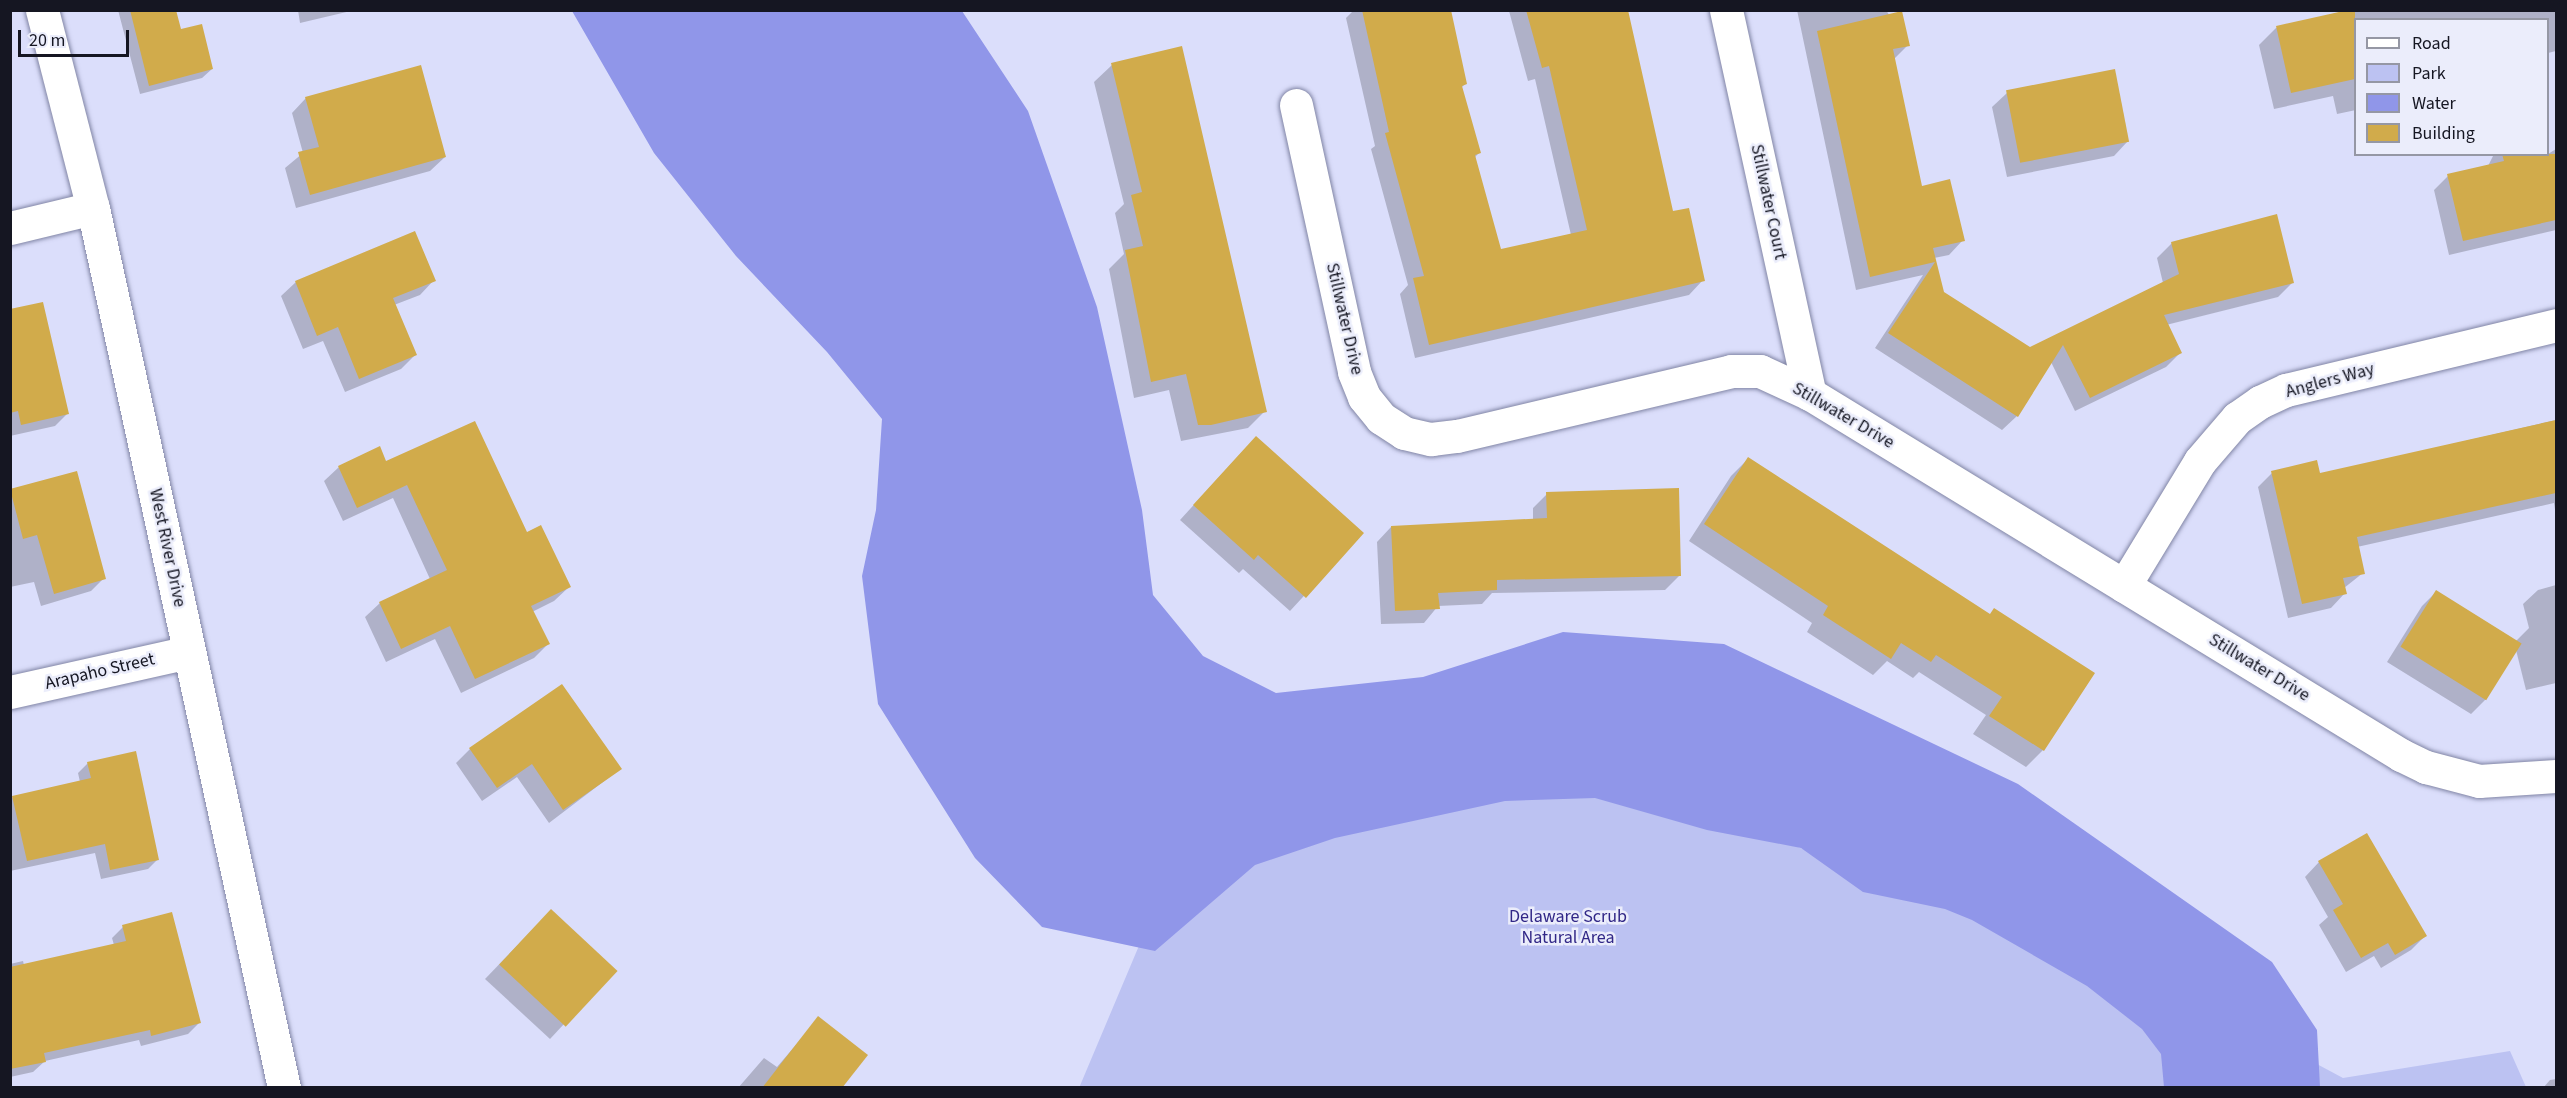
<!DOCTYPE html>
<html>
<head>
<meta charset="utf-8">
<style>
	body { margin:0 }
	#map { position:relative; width:2567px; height:1098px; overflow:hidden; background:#dbdefb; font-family:"Source Sans 3",sans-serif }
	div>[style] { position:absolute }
	.green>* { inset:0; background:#bcc2f2 }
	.water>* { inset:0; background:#9096e9 }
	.shadow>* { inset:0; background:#0003 }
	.building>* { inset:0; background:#d1ab4b; transform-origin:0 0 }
	.roads { filter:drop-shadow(0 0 2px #8185a5) drop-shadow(0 0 2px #8185a5) }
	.street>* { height:33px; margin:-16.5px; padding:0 16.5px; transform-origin:16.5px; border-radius:16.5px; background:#fff }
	span { translate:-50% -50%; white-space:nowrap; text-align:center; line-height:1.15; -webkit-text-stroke:5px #ebedfb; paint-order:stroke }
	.street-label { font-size:18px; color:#151622 }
	.park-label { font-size:18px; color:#312787 }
	.frame { position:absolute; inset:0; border:12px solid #151622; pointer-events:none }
	.legend { position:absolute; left:2354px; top:18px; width:195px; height:138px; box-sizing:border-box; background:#ebedfb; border:2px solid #9597a4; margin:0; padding:8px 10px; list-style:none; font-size:18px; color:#151622 }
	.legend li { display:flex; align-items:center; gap:12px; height:30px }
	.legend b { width:30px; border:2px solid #9597a4 }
	.scale { position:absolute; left:18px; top:30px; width:111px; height:27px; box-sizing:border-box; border:3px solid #151622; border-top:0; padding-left:8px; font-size:18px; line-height:21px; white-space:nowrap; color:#151622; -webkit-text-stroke:4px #ebedfb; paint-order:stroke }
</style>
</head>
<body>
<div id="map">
	<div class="green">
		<i style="clip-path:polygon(1574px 763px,2179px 990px,2343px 1078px,2510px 1051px,2526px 1087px,1079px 1088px,1157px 903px,1337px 816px)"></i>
	</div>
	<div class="water">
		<i style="clip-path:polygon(572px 11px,962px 11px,1028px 111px,1097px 307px,1142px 510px,1153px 595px,1203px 656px,1276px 693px,1423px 677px,1563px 632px,1724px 644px,2018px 784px,2272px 962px,2317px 1030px,2320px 1087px,2164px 1087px,2161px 1054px,2142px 1029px,2087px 986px,1972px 920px,1945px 909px,1863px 892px,1801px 848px,1707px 830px,1595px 798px,1505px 801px,1335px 838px,1255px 865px,1155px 951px,1042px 927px,975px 858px,878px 704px,862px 576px,876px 510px,882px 419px,827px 352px,736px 256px,654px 153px)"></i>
	</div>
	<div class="shadow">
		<i style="clip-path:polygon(118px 10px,175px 10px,180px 31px,212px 69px,202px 78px,140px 94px)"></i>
		<i style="clip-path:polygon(298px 10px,355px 10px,300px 23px)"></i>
		<i style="clip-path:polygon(1354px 10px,1447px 10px,1465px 84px,1461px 88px,1479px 153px,1475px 157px,1500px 251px,1571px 235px,1535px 79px,1528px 81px,1509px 11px,1626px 10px,1672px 213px,1703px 280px,1689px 295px,1415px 358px,1400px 294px,1408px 285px,1371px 149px,1375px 146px,1346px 18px)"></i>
		<i style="clip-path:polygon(1797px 10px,1886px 10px,1908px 45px,1893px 60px,1920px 188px,1963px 240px,1949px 255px,1934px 258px,1943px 293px,2030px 348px,2163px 283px,2157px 258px,2172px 243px,2293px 282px,2278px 297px,2166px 325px,2180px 353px,2166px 367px,2075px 411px,2051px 362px,2017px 416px,2002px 430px,1875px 348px,1923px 275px,1856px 290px)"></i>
		<i style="clip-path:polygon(2349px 10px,2556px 10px,2556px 51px,2548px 53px,2548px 20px,2356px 20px,2356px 110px,2337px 114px,2333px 96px,2274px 109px,2259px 45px,2276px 28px)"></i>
		<i style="clip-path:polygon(1112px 65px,1265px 411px,1248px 428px,1181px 441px,1169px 390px,1134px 398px,1109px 269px,1124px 254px,1115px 213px,1124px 204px,1094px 82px)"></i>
		<i style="clip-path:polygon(2007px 93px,2128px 141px,2114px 156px,2007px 177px,1992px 107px)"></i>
		<i style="clip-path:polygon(306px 98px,445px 157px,430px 171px,296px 208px,285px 168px,303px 153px,292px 113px)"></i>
		<i style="clip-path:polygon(2556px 149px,2556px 230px,2449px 255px,2434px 190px,2448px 176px,2488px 166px,2494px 154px,2548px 154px)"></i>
		<i style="clip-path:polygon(434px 280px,420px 295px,394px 305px,415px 355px,401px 369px,345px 392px,323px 341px,303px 349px,281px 296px,296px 282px)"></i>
		<i style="clip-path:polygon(10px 311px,67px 414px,55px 426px,10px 436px)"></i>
		<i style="clip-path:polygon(2556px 420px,2556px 516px,2554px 503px,2357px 547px,2363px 573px,2344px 588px,2345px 593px,2331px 608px,2288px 618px,2258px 487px,2272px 473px,2319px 475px)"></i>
		<i style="clip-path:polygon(1242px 452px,1362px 533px,1290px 611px,1243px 569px,1239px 573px,1180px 520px)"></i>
		<i style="clip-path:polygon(1748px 459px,1989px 615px,2093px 673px,2043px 750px,2026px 767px,1973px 734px,1986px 715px,1919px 672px,1913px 678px,1887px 661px,1873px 675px,1807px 632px,1812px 623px,1689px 541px,1731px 476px)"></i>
		<i style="clip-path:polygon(385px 463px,526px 534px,569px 587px,554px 601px,532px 612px,548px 644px,534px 658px,461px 693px,435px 639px,386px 662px,365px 617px,380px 603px,430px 579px,393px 498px,343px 521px,324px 481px,339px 467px)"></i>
		<i style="clip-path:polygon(75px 473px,104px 578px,91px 591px,41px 606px,34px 582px,10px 587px,10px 491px)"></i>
		<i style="clip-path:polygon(1547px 494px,1680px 575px,1665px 590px,1492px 593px,1482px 604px,1438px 606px,1424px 623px,1381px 624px,1377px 542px,1391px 527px,1533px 520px,1533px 508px)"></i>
		<i style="clip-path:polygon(2556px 585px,2556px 683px,2526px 690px,2516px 650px,2485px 700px,2471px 714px,2387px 662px,2422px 606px,2436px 592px,2516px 641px,2529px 628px,2523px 604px,2538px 590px)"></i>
		<i style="clip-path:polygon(470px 749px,620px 769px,549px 823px,517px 777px,482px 801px,456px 763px)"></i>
		<i style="clip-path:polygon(88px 763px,158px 859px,148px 869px,101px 879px,95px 853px,10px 871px,10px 798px,80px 782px,78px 773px)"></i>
		<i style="clip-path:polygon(2367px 835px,2425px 936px,2411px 950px,2381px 968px,2374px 956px,2346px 972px,2319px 925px,2328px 917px,2305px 877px,2319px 862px)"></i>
		<i style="clip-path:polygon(537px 925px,564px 1024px,550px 1039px,485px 979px)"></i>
		<i style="clip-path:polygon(123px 927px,199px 1023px,188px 1034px,141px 1046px,139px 1040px,45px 1061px,33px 1072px,10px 1077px,10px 964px,23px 961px,24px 965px,114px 945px,112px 938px)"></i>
		<i style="clip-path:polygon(819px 1018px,840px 1088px,738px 1088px,764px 1058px,777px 1067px)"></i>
		<i style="clip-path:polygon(2556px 1079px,2556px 1088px,2543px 1088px,2550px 1080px)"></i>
	</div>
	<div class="building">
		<i style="clip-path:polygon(130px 10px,176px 10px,181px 29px,202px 24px,213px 69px,149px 86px)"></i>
		<i style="clip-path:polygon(1362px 10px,1451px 10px,1467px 84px,1462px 86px,1481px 153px,1475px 155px,1501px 249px,1587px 230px,1549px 66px,1542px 68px,1526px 10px,1628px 10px,1673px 211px,1689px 208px,1705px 281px,1429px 345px,1413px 278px,1424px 276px,1385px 133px,1389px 132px)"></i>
		<i style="clip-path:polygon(2348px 10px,2355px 10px,2355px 79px,2291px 93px,2276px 26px)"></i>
		<i style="clip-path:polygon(1902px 11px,1910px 46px,1893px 49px,1922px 186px,1950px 179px,1965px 241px,1933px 248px,1944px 292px,2030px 347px,2179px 274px,2171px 242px,2277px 214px,2294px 283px,2164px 315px,2182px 353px,2090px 398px,2063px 345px,2018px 417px,1888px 333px,1935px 262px,1870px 277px,1817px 31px)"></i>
		<i style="clip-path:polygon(1182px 46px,1267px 412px,1211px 425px,1198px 425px,1186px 374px,1151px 382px,1125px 250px,1143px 246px,1131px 195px,1142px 192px,1111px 63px)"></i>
		<i style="clip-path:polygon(421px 65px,446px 157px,310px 195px,298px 152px,319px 147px,305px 97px)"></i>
		<i style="left:2115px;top:69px;width:74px;height:111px;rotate:79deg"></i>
		<i style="clip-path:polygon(2502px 154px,2556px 154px,2556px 220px,2463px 241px,2447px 174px,2504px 161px)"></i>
		<i style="clip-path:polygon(415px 231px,436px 281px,393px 298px,417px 355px,359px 379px,338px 327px,317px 336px,295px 281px)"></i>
		<i style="clip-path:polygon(43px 302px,69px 414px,21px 425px,18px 411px,10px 413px,10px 309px)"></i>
		<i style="clip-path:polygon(2556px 420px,2556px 493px,2357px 537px,2365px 574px,2343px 578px,2347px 594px,2302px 604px,2271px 471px,2317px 460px,2320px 473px)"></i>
		<i style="clip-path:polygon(475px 421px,527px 532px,541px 525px,571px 587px,531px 606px,550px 644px,475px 679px,450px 626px,401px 649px,379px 602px,447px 570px,407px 485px,357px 508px,338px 466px,380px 446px,386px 461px)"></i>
		<i style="clip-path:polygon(1256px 436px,1364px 533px,1306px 598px,1258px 555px,1254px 560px,1193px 505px)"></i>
		<i style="clip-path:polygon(1748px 457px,1990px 614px,1994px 608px,2095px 673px,2044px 751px,1989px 716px,2002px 697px,1936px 655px,1931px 662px,1901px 643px,1891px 659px,1823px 615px,1828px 606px,1704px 524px)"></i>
		<i style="clip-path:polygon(77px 471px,106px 579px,54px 594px,37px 535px,23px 539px,10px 489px)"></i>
		<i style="clip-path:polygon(1679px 488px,1681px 576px,1497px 580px,1497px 590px,1438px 593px,1440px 609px,1395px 611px,1391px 526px,1547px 518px,1546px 492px)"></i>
		<i style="left:2436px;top:590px;width:101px;height:67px;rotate:32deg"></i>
		<i style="clip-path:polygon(562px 684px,622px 769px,563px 810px,532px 764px,497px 788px,469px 748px)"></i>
		<i style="clip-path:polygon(136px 751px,159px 860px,110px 870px,105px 844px,27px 861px,12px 796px,91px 778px,87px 762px)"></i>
		<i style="clip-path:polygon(2367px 833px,2427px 936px,2395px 955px,2388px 943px,2361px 958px,2333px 910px,2343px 904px,2318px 861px)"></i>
		<i style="left:551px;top:909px;width:91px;height:76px;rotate:43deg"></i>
		<i style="clip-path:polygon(172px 912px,201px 1023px,151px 1036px,150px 1030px,44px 1053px,46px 1062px,10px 1069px,10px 967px,126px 941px,122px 925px)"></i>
		<i style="clip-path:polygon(818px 1016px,868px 1055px,842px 1088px,762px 1088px)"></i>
	</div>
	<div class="roads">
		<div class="street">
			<i style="left:42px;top:10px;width:204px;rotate:75.6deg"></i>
			<i style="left:93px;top:208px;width:900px;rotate:77.75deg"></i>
			<i style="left:1726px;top:10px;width:393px;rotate:77.7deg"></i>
			<i style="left:1296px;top:105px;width:273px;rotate:77.7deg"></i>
			<i style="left:1354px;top:372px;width:27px;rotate:68deg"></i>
			<i style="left:1364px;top:397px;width:27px;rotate:51deg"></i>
			<i style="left:1381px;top:418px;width:27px;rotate:33deg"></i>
			<i style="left:1404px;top:433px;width:28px;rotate:13deg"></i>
			<i style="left:1431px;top:439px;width:26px;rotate:-7deg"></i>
			<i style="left:1457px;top:436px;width:282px;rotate:-13.3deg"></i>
			<i style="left:1731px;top:371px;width:29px"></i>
			<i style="left:1760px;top:371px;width:55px;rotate:24.7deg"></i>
			<i style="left:1810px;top:394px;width:693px;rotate:31.42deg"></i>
			<i style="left:2401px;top:755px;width:28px;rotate:26deg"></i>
			<i style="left:2426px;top:767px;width:55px;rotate:14.8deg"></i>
			<i style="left:2479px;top:781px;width:77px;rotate:-3.7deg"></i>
			<i style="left:10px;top:228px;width:85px;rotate:-13.5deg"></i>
			<i style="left:2124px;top:586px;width:146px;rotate:-58.7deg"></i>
			<i style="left:2200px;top:461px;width:57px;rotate:-49.3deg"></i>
			<i style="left:2237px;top:418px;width:28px;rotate:-35deg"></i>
			<i style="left:2260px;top:402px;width:29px;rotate:-25deg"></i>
			<i style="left:2286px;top:390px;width:278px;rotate:-13.5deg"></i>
			<i style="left:10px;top:692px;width:183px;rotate:-12.6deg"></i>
		</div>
	</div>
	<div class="street-label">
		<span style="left:1768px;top:202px;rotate:78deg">Stillwater Court</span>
		<span style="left:1344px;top:319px;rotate:77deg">Stillwater Drive</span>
		<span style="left:2330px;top:381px;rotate:-15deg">Anglers Way</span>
		<span style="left:1843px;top:416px;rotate:30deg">Stillwater Drive</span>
		<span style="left:167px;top:548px;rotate:78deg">West River Drive</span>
		<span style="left:2259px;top:668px;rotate:31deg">Stillwater Drive</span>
		<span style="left:100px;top:672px;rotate:-13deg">Arapaho Street</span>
	</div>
	<div class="park-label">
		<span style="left:1568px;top:928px">Delaware Scrub<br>Natural Area</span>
	</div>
	<div class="frame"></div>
	<ul class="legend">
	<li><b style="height:8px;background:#fff"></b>Road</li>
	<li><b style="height:16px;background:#bcc2f2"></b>Park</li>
	<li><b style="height:16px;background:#9096e9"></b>Water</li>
	<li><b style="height:16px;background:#d1ab4b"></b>Building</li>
	</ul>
	<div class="scale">20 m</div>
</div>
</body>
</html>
